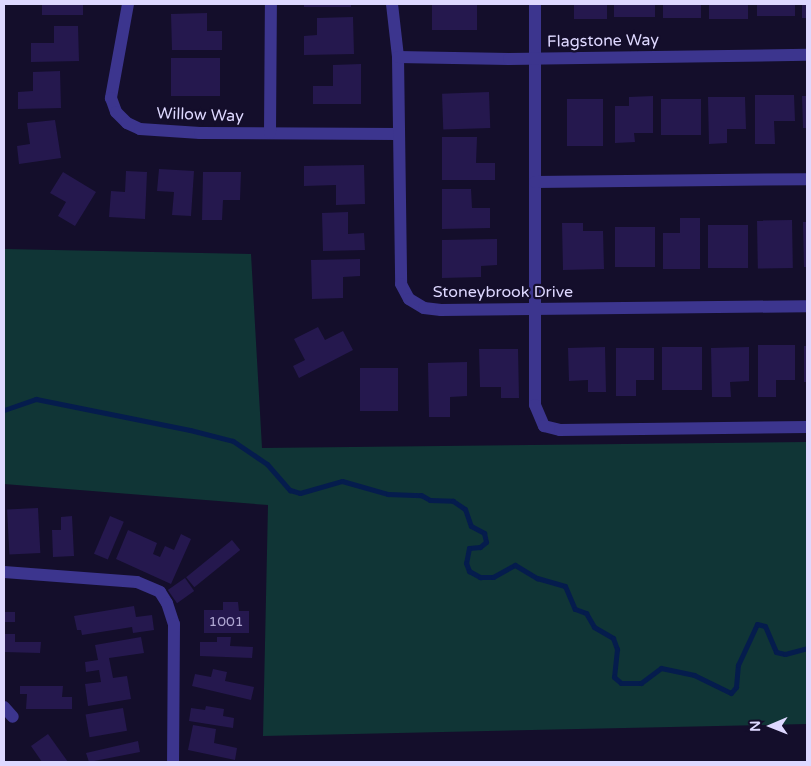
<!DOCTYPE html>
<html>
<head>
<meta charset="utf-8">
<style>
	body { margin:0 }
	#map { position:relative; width:811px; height:766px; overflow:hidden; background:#140e2b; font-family:"Varela Round",sans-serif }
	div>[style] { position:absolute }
	.green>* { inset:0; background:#103536 }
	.stream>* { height:5px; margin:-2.5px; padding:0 2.5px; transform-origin:2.5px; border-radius:2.5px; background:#051c4d }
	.building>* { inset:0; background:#25184e; transform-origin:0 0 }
	.minor>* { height:12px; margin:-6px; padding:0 6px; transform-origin:6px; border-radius:6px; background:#3c358e }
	span { translate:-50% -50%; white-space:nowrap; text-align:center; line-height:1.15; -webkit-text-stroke:4.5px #140e2b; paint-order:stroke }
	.number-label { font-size:14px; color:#b0a8d3 }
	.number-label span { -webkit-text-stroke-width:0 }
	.street-label { font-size:16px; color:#ded8ff }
	.frame { position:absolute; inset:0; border:5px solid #ded8ff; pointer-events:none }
	.north { position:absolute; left:746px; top:701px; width:50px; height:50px; -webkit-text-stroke:4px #140e2b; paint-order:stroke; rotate:269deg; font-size:14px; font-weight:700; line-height:20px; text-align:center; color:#ded8ff }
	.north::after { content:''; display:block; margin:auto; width:18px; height:22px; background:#ded8ff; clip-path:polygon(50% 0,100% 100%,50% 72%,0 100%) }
</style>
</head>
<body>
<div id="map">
	<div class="green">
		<i style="clip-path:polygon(4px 249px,251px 254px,262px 448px,807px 442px,807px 724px,263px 736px,268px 505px,4px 484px)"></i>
	</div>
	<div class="stream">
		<i style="left:4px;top:410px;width:34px;rotate:-19deg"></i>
		<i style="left:36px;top:399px;width:157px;rotate:11.4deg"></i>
		<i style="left:190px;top:430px;width:44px;rotate:14.3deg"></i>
		<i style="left:233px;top:441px;width:41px;rotate:34.1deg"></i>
		<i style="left:267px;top:464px;width:35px;rotate:49deg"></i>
		<i style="left:290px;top:490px;width:10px;rotate:17deg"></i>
		<i style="left:300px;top:493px;width:44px;rotate:-15.9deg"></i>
		<i style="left:342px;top:481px;width:48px;rotate:15.8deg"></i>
		<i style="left:388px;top:494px;width:33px;rotate:2deg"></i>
		<i style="left:421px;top:495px;width:10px;rotate:29deg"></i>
		<i style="left:430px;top:500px;width:23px;rotate:2deg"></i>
		<i style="left:453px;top:501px;width:14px;rotate:34deg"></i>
		<i style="left:465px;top:509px;width:18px;rotate:71deg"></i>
		<i style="left:471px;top:526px;width:15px;rotate:28deg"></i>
		<i style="left:484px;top:533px;width:9px;rotate:77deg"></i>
		<i style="left:486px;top:542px;width:8px;rotate:140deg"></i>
		<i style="left:480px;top:547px;width:11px;rotate:175deg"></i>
		<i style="left:469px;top:548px;width:15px;rotate:101deg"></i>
		<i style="left:466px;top:563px;width:9px;rotate:69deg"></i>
		<i style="left:469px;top:571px;width:13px;rotate:29deg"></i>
		<i style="left:480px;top:577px;width:13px"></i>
		<i style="left:493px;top:577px;width:25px;rotate:-29deg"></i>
		<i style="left:515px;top:565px;width:26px;rotate:31deg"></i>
		<i style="left:537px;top:578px;width:29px;rotate:16deg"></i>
		<i style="left:565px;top:586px;width:25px;rotate:67deg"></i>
		<i style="left:575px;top:609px;width:12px;rotate:20deg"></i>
		<i style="left:586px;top:613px;width:16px;rotate:60deg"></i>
		<i style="left:594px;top:627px;width:22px;rotate:30deg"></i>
		<i style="left:613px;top:638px;width:12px;rotate:70deg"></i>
		<i style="left:617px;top:649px;width:28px;rotate:96deg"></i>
		<i style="left:614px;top:677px;width:9px;rotate:41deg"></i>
		<i style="left:621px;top:683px;width:20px"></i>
		<i style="left:641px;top:683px;width:25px;rotate:-37deg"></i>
		<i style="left:661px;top:668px;width:34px;rotate:12deg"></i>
		<i style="left:694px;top:675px;width:41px;rotate:25.9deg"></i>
		<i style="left:731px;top:693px;width:8px;rotate:-50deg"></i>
		<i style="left:736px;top:687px;width:22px;rotate:-85deg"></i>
		<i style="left:738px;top:665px;width:45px;rotate:-65.1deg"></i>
		<i style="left:757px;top:624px;width:8px;rotate:14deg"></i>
		<i style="left:765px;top:626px;width:28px;rotate:67deg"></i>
		<i style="left:776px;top:652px;width:9px;rotate:13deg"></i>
		<i style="left:785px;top:654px;width:23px;rotate:-15deg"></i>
	</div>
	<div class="building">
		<i style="left:42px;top:4px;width:41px;height:11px"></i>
		<i style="left:304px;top:4px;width:47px;height:3px"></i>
		<i style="left:432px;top:4px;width:45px;height:26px"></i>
		<i style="left:574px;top:4px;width:33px;height:15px"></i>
		<i style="left:614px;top:4px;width:41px;height:13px"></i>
		<i style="left:663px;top:4px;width:38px;height:14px"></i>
		<i style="left:709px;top:4px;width:39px;height:15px"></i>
		<i style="left:757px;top:4px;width:38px;height:12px"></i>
		<i style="left:802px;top:4px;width:5px;height:14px"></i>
		<i style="clip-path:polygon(207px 13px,207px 31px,222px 31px,222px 50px,172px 50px,171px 14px)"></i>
		<i style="clip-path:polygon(353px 17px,354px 54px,304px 55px,304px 36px,317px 35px,317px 18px)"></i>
		<i style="clip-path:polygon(54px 26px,78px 26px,79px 61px,31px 62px,31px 43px,54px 43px)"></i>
		<i style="left:220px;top:58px;width:38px;height:49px;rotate:90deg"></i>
		<i style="clip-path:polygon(361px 64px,361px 104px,313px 104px,313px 86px,333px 86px,333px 65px)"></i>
		<i style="clip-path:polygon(60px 71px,61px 108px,18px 109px,18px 92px,33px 91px,33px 72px)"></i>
		<i style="left:489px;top:92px;width:36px;height:47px;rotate:88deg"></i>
		<i style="clip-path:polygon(755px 95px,794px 95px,795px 121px,774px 121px,775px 144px,755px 144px)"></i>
		<i style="clip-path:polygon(653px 96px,653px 133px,634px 133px,635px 142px,615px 143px,615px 106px,629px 106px,629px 97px)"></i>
		<i style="clip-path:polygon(802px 96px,807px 96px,807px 128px,803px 128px)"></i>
		<i style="clip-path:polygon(708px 97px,745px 97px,746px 129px,727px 129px,727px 143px,709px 144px)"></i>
		<i style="left:603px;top:99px;width:47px;height:36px;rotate:90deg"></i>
		<i style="left:661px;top:99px;width:40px;height:36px"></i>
		<i style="clip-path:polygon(55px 120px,61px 158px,19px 164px,17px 146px,30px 144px,27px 123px)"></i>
		<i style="clip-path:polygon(442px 137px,477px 137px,476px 163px,495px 163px,495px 180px,442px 180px)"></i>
		<i style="clip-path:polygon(364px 165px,365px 204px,336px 205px,336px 185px,304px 186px,304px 166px)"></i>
		<i style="clip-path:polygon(159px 169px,194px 171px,191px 216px,172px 215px,174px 192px,157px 191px)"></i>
		<i style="clip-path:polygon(126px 171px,147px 172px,145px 219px,109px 217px,111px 191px,125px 192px)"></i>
		<i style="clip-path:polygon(63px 172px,96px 192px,75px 226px,58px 216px,66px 202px,50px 193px)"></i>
		<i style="clip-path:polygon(203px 172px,241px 172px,240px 200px,223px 200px,222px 220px,202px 220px)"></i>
		<i style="clip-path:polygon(442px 189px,471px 189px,472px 208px,490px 208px,490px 228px,442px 229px)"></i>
		<i style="clip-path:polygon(348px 212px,348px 234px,364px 233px,365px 250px,323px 251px,322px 213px)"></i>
		<i style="clip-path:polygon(680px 218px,700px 218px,700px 269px,663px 269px,663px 233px,680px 233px)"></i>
		<i style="left:792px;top:220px;width:48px;height:35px;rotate:89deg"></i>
		<i style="clip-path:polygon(803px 222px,807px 222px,807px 267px,804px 267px)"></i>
		<i style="clip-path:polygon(562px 223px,583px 223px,583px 231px,603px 231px,604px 269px,563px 270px)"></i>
		<i style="left:708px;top:225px;width:40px;height:43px"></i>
		<i style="left:655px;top:227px;width:40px;height:40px;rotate:90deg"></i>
		<i style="clip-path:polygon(497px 239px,497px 265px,481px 266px,481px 277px,442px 278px,442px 240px)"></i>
		<i style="clip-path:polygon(360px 259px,360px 276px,343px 277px,343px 298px,312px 299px,311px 260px)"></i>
		<i style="clip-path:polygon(318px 327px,325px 340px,343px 331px,353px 350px,299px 378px,293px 366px,305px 360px,294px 339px)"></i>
		<i style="clip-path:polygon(758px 345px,795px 345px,795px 380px,776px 380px,776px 397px,758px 397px)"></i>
		<i style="left:804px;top:346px;width:3px;height:36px"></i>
		<i style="clip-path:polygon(605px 347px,606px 392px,588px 392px,588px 380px,569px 381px,568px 348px)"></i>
		<i style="left:662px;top:347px;width:40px;height:43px"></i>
		<i style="clip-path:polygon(749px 347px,749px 381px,730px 382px,731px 397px,712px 397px,711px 348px)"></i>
		<i style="clip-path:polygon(616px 348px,654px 348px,654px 380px,636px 380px,636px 396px,616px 396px)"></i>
		<i style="clip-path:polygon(479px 349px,518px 349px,519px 398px,501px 398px,501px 387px,480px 387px)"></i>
		<i style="clip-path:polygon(467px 362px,467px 396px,450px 397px,450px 417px,429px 417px,428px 363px)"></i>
		<i style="left:360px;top:368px;width:38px;height:43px"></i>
		<i style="left:38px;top:508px;width:45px;height:31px;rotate:87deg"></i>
		<i style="clip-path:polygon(72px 516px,74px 556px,53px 557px,52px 530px,61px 530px,61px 517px)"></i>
		<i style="left:110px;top:516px;width:15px;height:41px;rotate:23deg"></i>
		<i style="clip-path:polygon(128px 530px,157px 543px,153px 554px,160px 557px,165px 546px,174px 550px,181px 534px,191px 539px,171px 584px,116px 559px)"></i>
		<i style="left:232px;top:540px;width:13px;height:59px;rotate:51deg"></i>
		<i style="left:185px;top:578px;width:16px;height:21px;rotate:55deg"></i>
		<i style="clip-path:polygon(223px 602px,238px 602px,239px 611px,249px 611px,249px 633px,204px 633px,204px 610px,223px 610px)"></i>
		<i style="clip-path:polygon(134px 606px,136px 617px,152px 615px,154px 630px,133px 633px,132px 627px,82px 635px,81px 630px,77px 630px,74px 616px)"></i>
		<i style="left:4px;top:612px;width:11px;height:10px"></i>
		<i style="clip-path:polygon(4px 634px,15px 634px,15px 642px,41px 642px,40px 653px,4px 652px)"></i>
		<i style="clip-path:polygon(141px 637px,144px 653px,109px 658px,113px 678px,127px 676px,131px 699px,88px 706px,85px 684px,101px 682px,99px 670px,86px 672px,85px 662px,98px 660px,95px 645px)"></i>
		<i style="clip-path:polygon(217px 637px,231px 637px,230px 646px,253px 647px,252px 658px,200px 656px,200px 642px,217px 642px)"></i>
		<i style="clip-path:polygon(213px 669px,227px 672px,225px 681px,254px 687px,251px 700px,192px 686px,195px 674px,211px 677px)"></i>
		<i style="clip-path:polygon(20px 686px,63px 686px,62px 697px,72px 697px,72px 709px,26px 709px,27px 694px,20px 694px)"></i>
		<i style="clip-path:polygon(206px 706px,224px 709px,223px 716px,234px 718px,233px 728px,189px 721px,191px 708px,205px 710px)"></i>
		<i style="left:123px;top:708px;width:23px;height:38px;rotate:80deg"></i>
		<i style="clip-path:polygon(193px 725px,216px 729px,214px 743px,237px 748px,235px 760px,188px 750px)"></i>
		<i style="clip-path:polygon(48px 734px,68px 762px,42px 762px,31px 746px)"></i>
		<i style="clip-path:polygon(138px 741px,140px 752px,89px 762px,86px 753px)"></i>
	</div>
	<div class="minor">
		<i style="left:128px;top:4px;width:96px;rotate:100.3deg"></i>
		<i style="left:111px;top:98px;width:15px;rotate:70deg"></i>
		<i style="left:116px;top:112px;width:16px;rotate:45deg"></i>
		<i style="left:127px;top:123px;width:14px;rotate:25deg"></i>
		<i style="left:140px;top:129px;width:60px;rotate:3.8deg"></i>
		<i style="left:200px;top:133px;width:199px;rotate:0.3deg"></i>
		<i style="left:392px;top:4px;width:53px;rotate:83.5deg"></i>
		<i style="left:398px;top:57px;width:227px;rotate:89.2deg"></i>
		<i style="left:401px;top:284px;width:17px;rotate:62deg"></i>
		<i style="left:409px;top:299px;width:17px;rotate:31deg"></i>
		<i style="left:424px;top:308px;width:17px;rotate:7deg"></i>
		<i style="left:441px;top:310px;width:366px;rotate:-0.6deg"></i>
		<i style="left:535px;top:4px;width:401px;rotate:90deg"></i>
		<i style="left:535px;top:405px;width:23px;rotate:67deg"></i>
		<i style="left:544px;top:426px;width:16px;rotate:14deg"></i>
		<i style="left:560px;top:430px;width:247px;rotate:-0.7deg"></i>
		<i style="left:398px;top:57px;width:111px;rotate:1deg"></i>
		<i style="left:509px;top:59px;width:298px;rotate:-0.8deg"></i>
		<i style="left:270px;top:133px;width:129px;rotate:-89.6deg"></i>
		<i style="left:535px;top:182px;width:272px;rotate:-0.6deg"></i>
		<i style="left:4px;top:572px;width:133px;rotate:4.3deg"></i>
		<i style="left:137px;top:582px;width:25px;rotate:23deg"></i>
		<i style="left:160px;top:592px;width:13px;rotate:58deg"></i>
		<i style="left:167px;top:603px;width:22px;rotate:72deg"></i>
		<i style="left:174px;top:624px;width:138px;rotate:90.4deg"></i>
		<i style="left:4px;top:707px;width:13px;rotate:48deg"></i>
	</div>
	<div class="number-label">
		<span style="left:226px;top:622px">1001</span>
	</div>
	<div class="street-label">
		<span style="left:603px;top:41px;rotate:-1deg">Flagstone Way</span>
		<span style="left:200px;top:115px;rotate:2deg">Willow Way</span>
		<span style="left:503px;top:292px">Stoneybrook Drive</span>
	</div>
	<div class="frame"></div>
	<div class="north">N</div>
</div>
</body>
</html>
